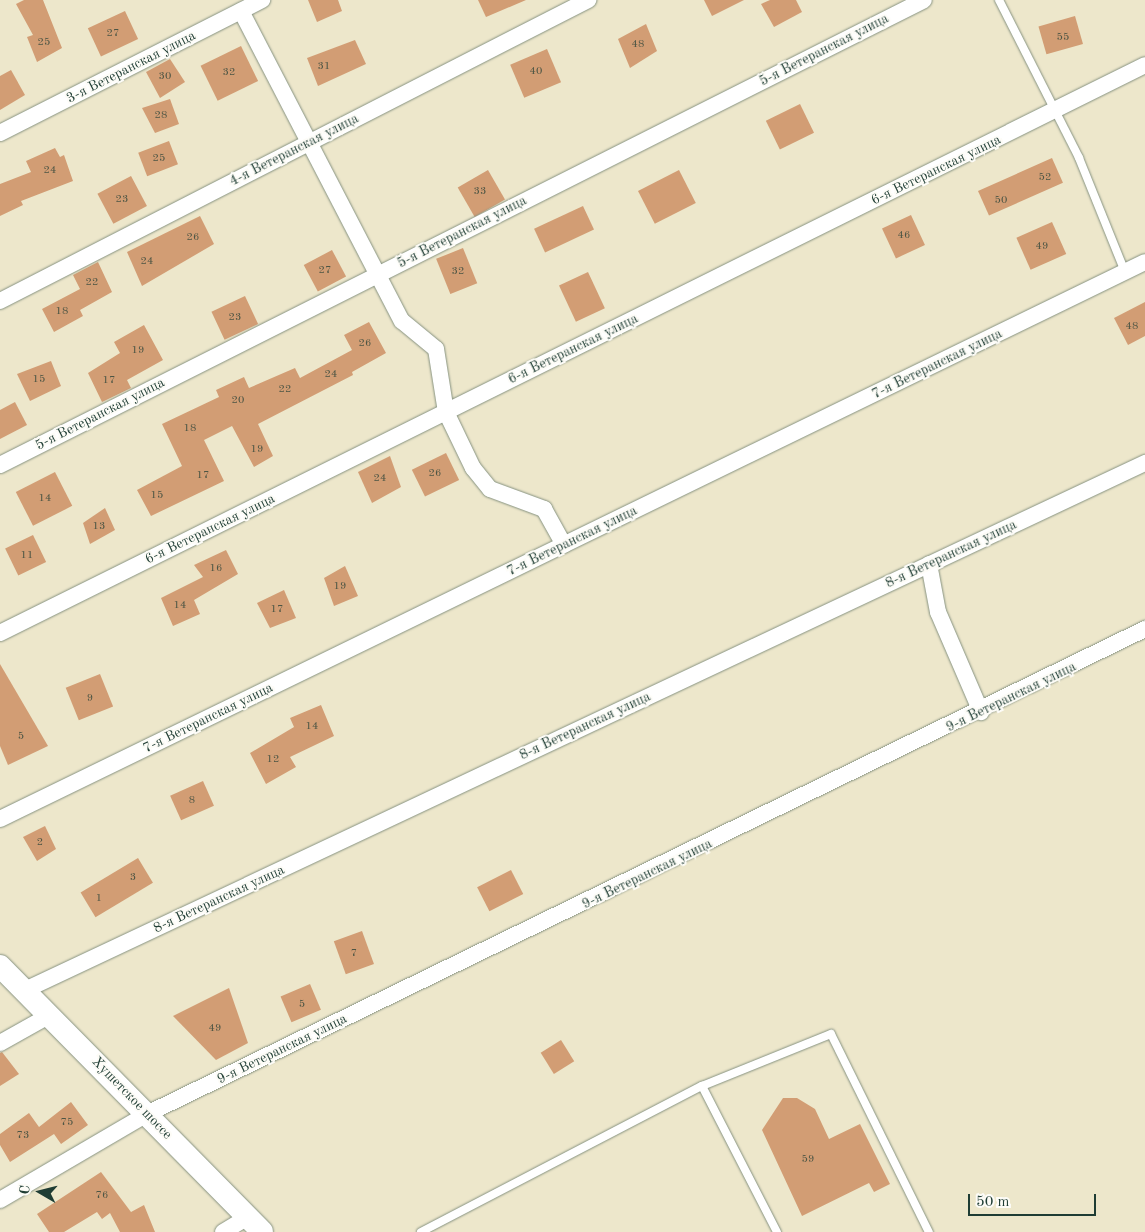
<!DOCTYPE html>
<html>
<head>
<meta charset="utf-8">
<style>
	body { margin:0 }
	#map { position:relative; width:1145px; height:1232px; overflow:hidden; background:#ede7cb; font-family:"Old Standard TT",serif }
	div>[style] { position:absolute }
	.building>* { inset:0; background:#d29d74; transform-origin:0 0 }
	.roads { filter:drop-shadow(0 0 1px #869280) drop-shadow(0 0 1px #869280) }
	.lane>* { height:8px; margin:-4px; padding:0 4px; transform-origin:4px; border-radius:4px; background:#fff }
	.street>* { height:16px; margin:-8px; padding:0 8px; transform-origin:8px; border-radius:8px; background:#fff }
	.secondary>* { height:22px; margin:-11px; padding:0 11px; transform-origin:11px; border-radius:11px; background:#fff }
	span { translate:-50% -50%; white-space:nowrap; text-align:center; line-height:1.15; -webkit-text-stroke:4px #fdfcf7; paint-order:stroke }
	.number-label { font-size:11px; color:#4c5544 }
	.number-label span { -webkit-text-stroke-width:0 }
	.street-label { font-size:14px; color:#1f3d34 }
	.north { position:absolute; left:15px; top:1167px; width:50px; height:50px; -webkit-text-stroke:4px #fdfcf7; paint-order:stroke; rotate:278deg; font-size:14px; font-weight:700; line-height:20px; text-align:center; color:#1f3d34 }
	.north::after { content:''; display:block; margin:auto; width:18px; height:22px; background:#1f3d34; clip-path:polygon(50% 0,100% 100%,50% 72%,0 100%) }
	.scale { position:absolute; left:968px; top:1194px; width:128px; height:22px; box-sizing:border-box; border:2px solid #1f3d34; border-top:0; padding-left:6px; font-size:15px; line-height:18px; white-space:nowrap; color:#1f3d34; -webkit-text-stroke:4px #fdfcf7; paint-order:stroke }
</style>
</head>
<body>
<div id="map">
	<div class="building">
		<i style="clip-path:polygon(24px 0,43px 0,62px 48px,37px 62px,27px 37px,33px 35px,16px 4px)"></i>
		<i style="clip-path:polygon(308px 0,338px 0,342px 11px,317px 22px)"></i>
		<i style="clip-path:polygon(478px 0,526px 0,486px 17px)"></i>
		<i style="clip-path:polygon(704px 0,744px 0,712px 16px)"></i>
		<i style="clip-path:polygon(770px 0,796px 0,802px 12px,774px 27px,761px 4px)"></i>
		<i style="left:125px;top:11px;width:31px;height:41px;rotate:65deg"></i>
		<i style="left:1075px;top:16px;width:29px;height:38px;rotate:74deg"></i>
		<i style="clip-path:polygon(646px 24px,657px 51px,630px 68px,618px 39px)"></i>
		<i style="clip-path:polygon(355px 40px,366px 64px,318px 86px,307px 58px)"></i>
		<i style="left:241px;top:46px;width:39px;height:45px;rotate:64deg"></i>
		<i style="left:547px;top:49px;width:36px;height:40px;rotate:67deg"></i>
		<i style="clip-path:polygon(170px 59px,185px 82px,160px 98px,146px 72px)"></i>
		<i style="clip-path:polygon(11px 70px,25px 95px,0 110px,0 76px)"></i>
		<i style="clip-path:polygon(170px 99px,179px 124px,155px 133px,142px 108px)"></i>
		<i style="left:800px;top:104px;width:32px;height:38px;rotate:64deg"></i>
		<i style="left:169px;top:141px;width:25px;height:33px;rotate:69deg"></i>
		<i style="clip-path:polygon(55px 148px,60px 157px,64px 155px,73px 181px,21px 201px,23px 205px,0 216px,0 184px,31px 172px,26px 161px)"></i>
		<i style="left:1052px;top:158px;width:27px;height:81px;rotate:66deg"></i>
		<i style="left:488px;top:170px;width:34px;height:35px;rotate:60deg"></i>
		<i style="left:679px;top:170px;width:37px;height:46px;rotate:63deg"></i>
		<i style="left:131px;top:176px;width:34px;height:38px;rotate:62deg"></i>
		<i style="left:583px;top:206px;width:26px;height:54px;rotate:65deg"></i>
		<i style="left:911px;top:215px;width:33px;height:32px;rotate:65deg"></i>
		<i style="clip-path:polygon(200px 216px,214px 244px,142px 286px,127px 252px)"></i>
		<i style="left:1052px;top:222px;width:35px;height:39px;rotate:66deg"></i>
		<i style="left:463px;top:248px;width:38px;height:29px;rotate:68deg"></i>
		<i style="left:332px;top:250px;width:30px;height:32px;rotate:62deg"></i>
		<i style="clip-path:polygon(98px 262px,112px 292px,80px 310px,83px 316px,54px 332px,42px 309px,80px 289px,73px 275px)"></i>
		<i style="left:588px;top:272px;width:40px;height:32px;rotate:65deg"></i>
		<i style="left:245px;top:296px;width:31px;height:37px;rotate:65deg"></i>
		<i style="clip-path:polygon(1145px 302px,1145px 336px,1128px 345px,1114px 318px)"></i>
		<i style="clip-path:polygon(369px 322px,386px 353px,352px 372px,353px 375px,258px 424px,273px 456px,254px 467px,232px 426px,204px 440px,224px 481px,151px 516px,137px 490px,182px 466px,162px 424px,219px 397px,216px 390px,244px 377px,249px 388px,295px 368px,300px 378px,352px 350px,344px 335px)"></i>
		<i style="clip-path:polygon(144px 325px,163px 360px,127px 380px,131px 388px,102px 402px,88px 373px,120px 353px,114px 342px)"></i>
		<i style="clip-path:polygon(51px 361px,61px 386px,30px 401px,17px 374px)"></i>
		<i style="clip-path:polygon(15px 402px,27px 425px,0 439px,0 410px)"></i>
		<i style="left:446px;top:453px;width:30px;height:38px;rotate:64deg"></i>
		<i style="clip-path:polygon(390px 456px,401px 487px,372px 503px,358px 472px)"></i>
		<i style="left:55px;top:472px;width:38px;height:44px;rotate:63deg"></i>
		<i style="clip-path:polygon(105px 508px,115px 530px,90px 544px,83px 523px)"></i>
		<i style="left:33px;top:535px;width:30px;height:31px;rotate:64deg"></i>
		<i style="clip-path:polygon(226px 550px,238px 574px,194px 600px,200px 614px,173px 626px,161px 598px,203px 577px,194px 565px)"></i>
		<i style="clip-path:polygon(345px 566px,358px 596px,334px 606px,324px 578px)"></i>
		<i style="clip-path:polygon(284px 590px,296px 618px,270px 628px,257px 603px)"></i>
		<i style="clip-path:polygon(0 664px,48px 746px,8px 765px,0 746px)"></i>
		<i style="left:100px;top:674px;width:35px;height:37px;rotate:68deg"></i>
		<i style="clip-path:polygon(321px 705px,334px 736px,290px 757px,296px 767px,266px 784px,250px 753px,294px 727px,290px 718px)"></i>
		<i style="left:203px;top:781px;width:27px;height:36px;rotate:66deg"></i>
		<i style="clip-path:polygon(45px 826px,56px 849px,37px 861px,23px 837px)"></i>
		<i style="left:138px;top:858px;width:29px;height:67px;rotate:59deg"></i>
		<i style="left:511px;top:870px;width:27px;height:38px;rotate:63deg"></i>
		<i style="left:362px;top:931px;width:35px;height:30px;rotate:70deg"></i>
		<i style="left:310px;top:984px;width:28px;height:32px;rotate:67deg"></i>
		<i style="clip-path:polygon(229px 988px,248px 1043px,216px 1060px,173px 1016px)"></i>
		<i style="left:561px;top:1040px;width:25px;height:24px;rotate:58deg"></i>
		<i style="clip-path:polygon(2px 1052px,19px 1074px,0 1086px,0 1053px)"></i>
		<i style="clip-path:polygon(783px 1098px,797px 1098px,815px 1109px,829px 1139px,860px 1124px,890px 1184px,874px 1192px,869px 1183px,802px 1216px,762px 1130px)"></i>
		<i style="clip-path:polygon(71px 1102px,88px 1125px,61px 1144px,54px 1134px,10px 1162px,0 1145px,0 1134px,29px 1113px,39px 1127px)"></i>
		<i style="clip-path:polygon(101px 1172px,131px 1212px,144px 1205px,155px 1232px,120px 1232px,110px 1213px,102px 1219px,97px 1212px,64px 1232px,49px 1232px,37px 1214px)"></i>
	</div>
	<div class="roads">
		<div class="lane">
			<i style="left:999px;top:0;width:177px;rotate:63.1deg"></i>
			<i style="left:1079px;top:158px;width:123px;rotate:68deg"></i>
			<i style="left:421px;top:1232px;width:317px;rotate:-27.5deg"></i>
			<i style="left:777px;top:1232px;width:164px;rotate:-117.2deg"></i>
			<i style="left:702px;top:1086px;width:139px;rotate:-22deg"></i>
			<i style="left:831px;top:1034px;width:221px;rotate:63.7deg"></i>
		</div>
		<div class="street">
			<i style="left:241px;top:11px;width:349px;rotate:62.6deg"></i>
			<i style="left:402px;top:321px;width:44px;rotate:39.5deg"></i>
			<i style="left:436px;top:349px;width:64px;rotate:81deg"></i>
			<i style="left:446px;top:412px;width:62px;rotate:64.3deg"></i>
			<i style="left:473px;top:468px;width:27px;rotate:51deg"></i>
			<i style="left:490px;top:489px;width:58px;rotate:20.3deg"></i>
			<i style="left:544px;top:509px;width:41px;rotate:60.9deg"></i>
			<i style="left:0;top:133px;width:294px;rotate:-26.9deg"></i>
			<i style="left:0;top:301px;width:661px;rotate:-27.11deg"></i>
			<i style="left:0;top:465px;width:1034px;rotate:-26.71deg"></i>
			<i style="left:929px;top:564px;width:49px;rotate:79.4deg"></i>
			<i style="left:938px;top:612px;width:109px;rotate:66.7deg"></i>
			<i style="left:0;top:633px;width:1278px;rotate:-26.38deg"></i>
			<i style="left:0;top:819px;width:1273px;rotate:-25.94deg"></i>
			<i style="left:25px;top:990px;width:1238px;rotate:-25.2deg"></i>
			<i style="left:0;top:1043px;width:57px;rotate:-29.2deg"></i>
			<i style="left:0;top:1200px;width:170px;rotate:-30.3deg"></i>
			<i style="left:147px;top:1114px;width:1110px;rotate:-25.92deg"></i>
			<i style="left:223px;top:1232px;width:29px;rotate:-31deg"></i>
		</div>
		<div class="secondary">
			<i style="left:0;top:966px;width:373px;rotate:45.4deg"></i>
		</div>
	</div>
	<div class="number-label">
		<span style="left:113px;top:34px">27</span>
		<span style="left:1063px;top:38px">55</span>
		<span style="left:44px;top:43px">25</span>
		<span style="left:638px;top:45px">48</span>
		<span style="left:324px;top:67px">31</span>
		<span style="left:536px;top:72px">40</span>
		<span style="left:229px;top:73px">32</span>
		<span style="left:165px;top:77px">30</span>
		<span style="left:161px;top:116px">28</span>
		<span style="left:159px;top:159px">25</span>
		<span style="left:50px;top:171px">24</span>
		<span style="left:1045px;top:178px">52</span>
		<span style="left:480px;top:192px">33</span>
		<span style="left:122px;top:200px">23</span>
		<span style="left:1001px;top:201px">50</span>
		<span style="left:904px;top:236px">46</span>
		<span style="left:193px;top:238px">26</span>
		<span style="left:1042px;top:247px">49</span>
		<span style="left:147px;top:262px">24</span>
		<span style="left:325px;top:271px">27</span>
		<span style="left:458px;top:272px">32</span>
		<span style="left:92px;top:283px">22</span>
		<span style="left:62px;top:312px">18</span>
		<span style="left:235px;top:318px">23</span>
		<span style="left:1132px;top:327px">48</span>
		<span style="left:365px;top:344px">26</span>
		<span style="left:138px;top:351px">19</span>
		<span style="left:331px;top:375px">24</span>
		<span style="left:39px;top:380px">15</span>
		<span style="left:109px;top:381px">17</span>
		<span style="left:285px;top:390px">22</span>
		<span style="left:238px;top:401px">20</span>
		<span style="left:190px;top:429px">18</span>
		<span style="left:257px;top:450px">19</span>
		<span style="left:435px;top:474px">26</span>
		<span style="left:203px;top:476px">17</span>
		<span style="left:380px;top:479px">24</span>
		<span style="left:157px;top:496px">15</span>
		<span style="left:45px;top:499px">14</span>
		<span style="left:99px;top:527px">13</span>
		<span style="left:27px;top:556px">11</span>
		<span style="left:216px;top:569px">16</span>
		<span style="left:340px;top:587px">19</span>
		<span style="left:180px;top:606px">14</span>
		<span style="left:277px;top:610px">17</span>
		<span style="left:90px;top:699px">9</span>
		<span style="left:312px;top:727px">14</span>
		<span style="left:21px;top:737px">5</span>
		<span style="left:273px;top:760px">12</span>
		<span style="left:192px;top:801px">8</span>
		<span style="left:40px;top:843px">2</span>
		<span style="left:133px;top:878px">3</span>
		<span style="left:99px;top:899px">1</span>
		<span style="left:354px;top:954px">7</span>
		<span style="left:302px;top:1005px">5</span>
		<span style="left:215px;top:1029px">49</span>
		<span style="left:67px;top:1123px">75</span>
		<span style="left:23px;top:1136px">73</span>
		<span style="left:808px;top:1160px">59</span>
		<span style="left:102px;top:1196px">76</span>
	</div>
	<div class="street-label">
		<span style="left:824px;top:50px;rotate:-27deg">5-я Ветеранская улица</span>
		<span style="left:131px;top:67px;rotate:-27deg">3-я Ветеранская улица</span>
		<span style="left:294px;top:150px;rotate:-27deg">4-я Ветеранская улица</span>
		<span style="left:936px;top:170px;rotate:-26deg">6-я Ветеранская улица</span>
		<span style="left:462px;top:232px;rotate:-27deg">5-я Ветеранская улица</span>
		<span style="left:573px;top:349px;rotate:-26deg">6-я Ветеранская улица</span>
		<span style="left:937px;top:364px;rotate:-26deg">7-я Ветеранская улица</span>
		<span style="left:100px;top:414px;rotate:-27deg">5-я Ветеранская улица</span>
		<span style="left:210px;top:529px;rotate:-26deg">6-я Ветеранская улица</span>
		<span style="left:572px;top:541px;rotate:-26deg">7-я Ветеранская улица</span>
		<span style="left:951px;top:554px;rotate:-25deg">8-я Ветеранская улица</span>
		<span style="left:1011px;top:697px;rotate:-26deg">9-я Ветеранская улица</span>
		<span style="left:208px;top:718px;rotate:-26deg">7-я Ветеранская улица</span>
		<span style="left:585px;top:726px;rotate:-25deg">8-я Ветеранская улица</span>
		<span style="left:647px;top:874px;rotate:-26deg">9-я Ветеранская улица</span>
		<span style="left:219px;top:899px;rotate:-25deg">8-я Ветеранская улица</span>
		<span style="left:282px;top:1049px;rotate:-26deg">9-я Ветеранская улица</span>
		<span style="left:132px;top:1098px;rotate:46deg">Хушетское шоссе</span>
	</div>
	<div class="north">С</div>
	<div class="scale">50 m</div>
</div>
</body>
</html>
